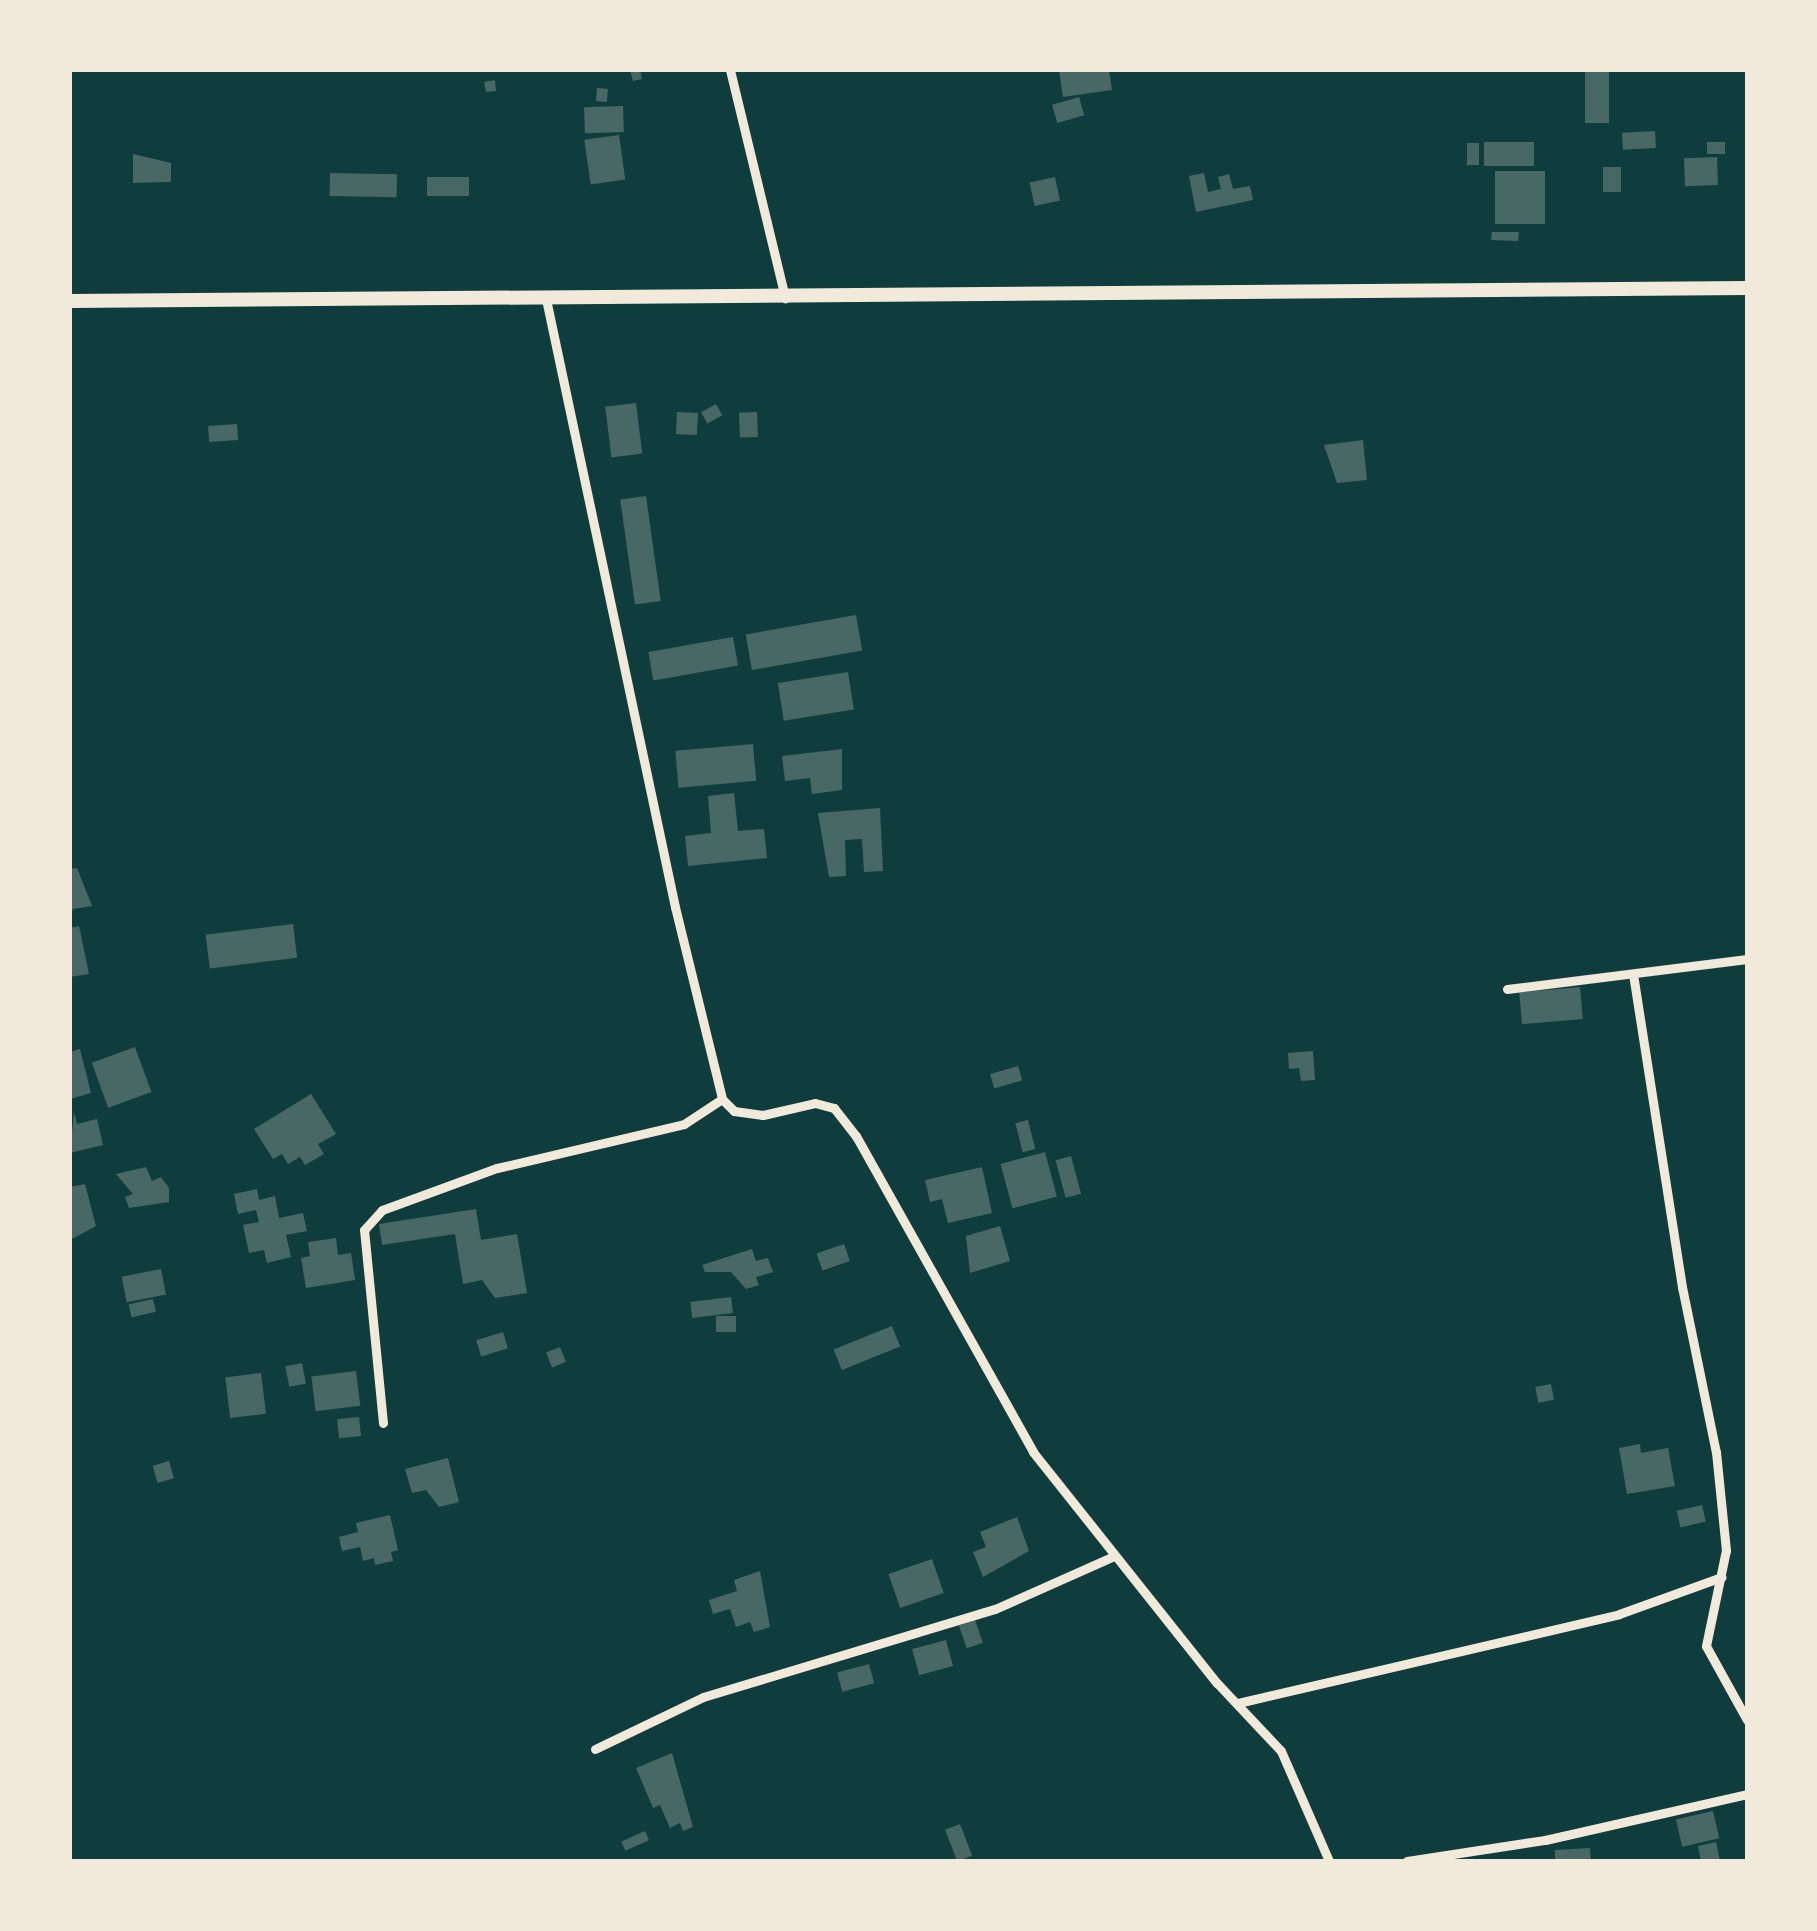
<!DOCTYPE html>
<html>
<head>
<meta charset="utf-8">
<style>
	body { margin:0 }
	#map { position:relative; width:1817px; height:1931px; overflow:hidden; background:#0f3d3e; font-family:"Work Sans",sans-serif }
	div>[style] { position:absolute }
	.building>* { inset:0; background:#486865; transform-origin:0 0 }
	.minor>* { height:9px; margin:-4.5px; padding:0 4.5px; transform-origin:4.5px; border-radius:4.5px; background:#f1e9da }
	.trunk>* { height:14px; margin:-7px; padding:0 7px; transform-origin:7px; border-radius:7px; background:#f1e9da }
	span { translate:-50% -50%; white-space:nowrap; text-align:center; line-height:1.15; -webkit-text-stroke:10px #f1e9da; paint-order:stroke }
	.frame { position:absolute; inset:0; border:72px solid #f1e9da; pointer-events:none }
</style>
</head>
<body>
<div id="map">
	<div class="building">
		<i style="clip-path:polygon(630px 70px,640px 70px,642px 79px,633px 81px)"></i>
		<i style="clip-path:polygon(1059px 70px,1109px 70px,1112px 90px,1063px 97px)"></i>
		<i style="left:1585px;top:70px;width:24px;height:53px"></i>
		<i style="clip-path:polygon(495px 80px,496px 91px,486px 92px,484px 82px)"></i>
		<i style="left:597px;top:88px;width:11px;height:13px;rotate:5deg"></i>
		<i style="left:1079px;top:97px;width:19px;height:28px;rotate:74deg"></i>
		<i style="left:623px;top:106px;width:26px;height:39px;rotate:88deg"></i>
		<i style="left:1655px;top:131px;width:17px;height:33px;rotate:87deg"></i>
		<i style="left:619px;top:135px;width:45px;height:35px;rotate:82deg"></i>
		<i style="left:1534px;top:142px;width:24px;height:50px;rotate:90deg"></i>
		<i style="left:1707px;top:142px;width:18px;height:12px"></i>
		<i style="left:1467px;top:143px;width:12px;height:22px"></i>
		<i style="clip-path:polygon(133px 154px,171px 163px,171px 182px,133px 183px)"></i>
		<i style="left:1717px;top:157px;width:28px;height:33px;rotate:88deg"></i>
		<i style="left:1603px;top:167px;width:18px;height:25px"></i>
		<i style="left:1495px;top:171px;width:50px;height:53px"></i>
		<i style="left:330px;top:173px;width:67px;height:23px;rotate:1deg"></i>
		<i style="clip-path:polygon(1204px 173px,1208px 192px,1221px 189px,1218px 177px,1229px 174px,1233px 189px,1250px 186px,1253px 200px,1196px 212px,1189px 176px)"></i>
		<i style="left:427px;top:177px;width:42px;height:19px"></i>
		<i style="left:1055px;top:177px;width:24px;height:26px;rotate:78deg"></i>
		<i style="clip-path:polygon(1492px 232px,1519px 232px,1518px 241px,1491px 240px)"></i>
		<i style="left:636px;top:403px;width:51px;height:31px;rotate:83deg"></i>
		<i style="left:716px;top:404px;width:13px;height:17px;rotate:61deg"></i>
		<i style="left:677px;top:412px;width:21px;height:22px;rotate:3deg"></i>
		<i style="left:757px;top:412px;width:25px;height:18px;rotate:88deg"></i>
		<i style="left:237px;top:424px;width:16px;height:29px;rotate:86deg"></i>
		<i style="clip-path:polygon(1363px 440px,1367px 480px,1337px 483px,1324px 445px)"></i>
		<i style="left:646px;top:496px;width:106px;height:26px;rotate:82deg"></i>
		<i style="left:856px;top:615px;width:36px;height:112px;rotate:80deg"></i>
		<i style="left:733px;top:637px;width:29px;height:86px;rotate:80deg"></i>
		<i style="left:848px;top:672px;width:38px;height:71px;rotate:81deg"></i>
		<i style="left:753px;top:744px;width:37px;height:78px;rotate:85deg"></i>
		<i style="clip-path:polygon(842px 749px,842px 790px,812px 794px,810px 778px,785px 781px,782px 756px)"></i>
		<i style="clip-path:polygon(734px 793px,738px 831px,764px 829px,767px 858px,688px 866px,685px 836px,711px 833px,708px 796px)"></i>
		<i style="clip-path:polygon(880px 808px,883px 871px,864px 872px,862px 839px,845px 840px,846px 876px,829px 877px,818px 813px)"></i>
		<i style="clip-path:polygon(77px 868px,92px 906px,73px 909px,70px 917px,70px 869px)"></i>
		<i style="left:293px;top:924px;width:34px;height:88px;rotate:83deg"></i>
		<i style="clip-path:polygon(79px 926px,89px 974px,70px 977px,70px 928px)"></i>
		<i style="left:1580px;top:987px;width:32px;height:61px;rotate:85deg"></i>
		<i style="left:135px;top:1047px;width:48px;height:46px;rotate:70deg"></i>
		<i style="clip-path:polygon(80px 1049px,91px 1093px,70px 1099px,70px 1052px)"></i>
		<i style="clip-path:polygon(1313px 1051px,1315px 1080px,1301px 1081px,1299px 1068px,1289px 1069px,1288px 1053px)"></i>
		<i style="left:1018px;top:1066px;width:15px;height:29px;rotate:74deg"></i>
		<i style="clip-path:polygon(311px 1094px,336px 1134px,318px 1144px,324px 1154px,305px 1165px,300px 1157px,288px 1164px,282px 1154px,273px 1159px,254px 1129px)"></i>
		<i style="clip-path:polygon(74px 1112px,77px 1124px,97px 1119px,103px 1145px,70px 1153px)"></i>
		<i style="left:1028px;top:1120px;width:30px;height:13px;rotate:76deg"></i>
		<i style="left:1045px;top:1152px;width:46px;height:46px;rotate:75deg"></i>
		<i style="left:1071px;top:1156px;width:39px;height:16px;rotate:75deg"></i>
		<i style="clip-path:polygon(146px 1167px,152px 1181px,161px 1177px,169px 1188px,169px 1202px,129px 1208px,125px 1197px,133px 1194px,116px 1174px)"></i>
		<i style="clip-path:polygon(982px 1167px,992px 1213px,948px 1223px,942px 1199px,930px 1202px,925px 1180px)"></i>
		<i style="clip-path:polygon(85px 1184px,96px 1226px,70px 1240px,70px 1187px)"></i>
		<i style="clip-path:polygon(257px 1189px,259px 1200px,275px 1196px,279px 1218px,303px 1213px,307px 1231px,286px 1235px,291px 1257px,267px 1263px,264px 1250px,249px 1253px,243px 1225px,259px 1222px,256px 1210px,238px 1214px,234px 1194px)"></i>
		<i style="clip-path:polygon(476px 1209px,481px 1240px,517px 1234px,527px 1293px,495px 1298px,482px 1280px,463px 1284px,455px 1234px,382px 1245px,379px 1224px)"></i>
		<i style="clip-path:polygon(1000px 1226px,1010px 1261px,970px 1273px,966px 1236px)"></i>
		<i style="clip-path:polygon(336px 1238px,338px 1255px,351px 1253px,355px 1280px,306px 1288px,301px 1258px,310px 1256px,308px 1242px)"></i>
		<i style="left:844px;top:1244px;width:18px;height:29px;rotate:71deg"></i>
		<i style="clip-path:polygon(752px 1249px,756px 1261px,768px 1258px,773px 1272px,756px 1277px,759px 1285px,746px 1289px,731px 1272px,705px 1272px,702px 1265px)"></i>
		<i style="left:161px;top:1269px;width:26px;height:40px;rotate:79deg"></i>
		<i style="left:731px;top:1297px;width:16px;height:41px;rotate:83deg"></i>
		<i style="left:153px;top:1299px;width:13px;height:25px;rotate:77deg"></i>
		<i style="left:716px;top:1316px;width:20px;height:16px"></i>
		<i style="left:892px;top:1326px;width:22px;height:63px;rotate:68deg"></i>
		<i style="left:503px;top:1332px;width:17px;height:28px;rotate:73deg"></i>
		<i style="left:560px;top:1347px;width:16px;height:15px;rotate:68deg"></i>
		<i style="left:302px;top:1363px;width:21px;height:17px;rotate:79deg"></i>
		<i style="left:356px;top:1371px;width:35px;height:45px;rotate:83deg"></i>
		<i style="left:261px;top:1373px;width:41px;height:36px;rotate:83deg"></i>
		<i style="left:1551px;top:1384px;width:16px;height:16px;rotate:79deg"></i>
		<i style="left:359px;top:1417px;width:19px;height:22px;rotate:84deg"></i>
		<i style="clip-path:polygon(1640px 1444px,1641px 1453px,1668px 1448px,1675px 1486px,1627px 1494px,1619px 1448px)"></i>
		<i style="clip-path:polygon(448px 1458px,459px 1502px,439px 1507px,426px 1490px,412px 1493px,405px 1469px)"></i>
		<i style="left:169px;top:1461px;width:18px;height:17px;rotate:74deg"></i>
		<i style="left:1702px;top:1505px;width:17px;height:26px;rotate:77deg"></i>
		<i style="clip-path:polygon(390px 1515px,398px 1550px,391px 1552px,393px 1561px,375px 1565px,374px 1558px,363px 1561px,360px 1547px,342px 1551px,339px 1537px,358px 1532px,356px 1523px)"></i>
		<i style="clip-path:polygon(1017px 1517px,1029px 1551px,983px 1577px,973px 1552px,986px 1547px,980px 1532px)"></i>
		<i style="left:932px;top:1559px;width:36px;height:46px;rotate:71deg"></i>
		<i style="clip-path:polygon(760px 1571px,770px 1627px,754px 1632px,750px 1622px,736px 1627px,730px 1609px,713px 1614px,709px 1600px,737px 1591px,734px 1580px)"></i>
		<i style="left:975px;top:1620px;width:24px;height:17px;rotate:71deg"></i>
		<i style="left:946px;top:1640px;width:27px;height:35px;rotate:75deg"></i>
		<i style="left:869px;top:1664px;width:20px;height:33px;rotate:75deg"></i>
		<i style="clip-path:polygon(672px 1753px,693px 1827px,683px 1831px,680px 1823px,670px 1828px,660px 1805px,653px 1808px,636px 1768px)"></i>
		<i style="left:1713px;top:1811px;width:28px;height:38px;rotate:77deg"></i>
		<i style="left:960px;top:1824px;width:34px;height:16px;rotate:69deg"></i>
		<i style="left:645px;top:1831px;width:10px;height:26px;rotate:66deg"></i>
		<i style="clip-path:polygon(1716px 1842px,1720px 1861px,1701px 1861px,1698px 1846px)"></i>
		<i style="clip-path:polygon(1590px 1848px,1591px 1861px,1555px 1861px,1555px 1850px)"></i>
	</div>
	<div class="minor">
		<i style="left:730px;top:70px;width:235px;rotate:76.4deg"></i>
		<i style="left:546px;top:299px;width:622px;rotate:78.02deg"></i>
		<i style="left:675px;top:907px;width:198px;rotate:76.2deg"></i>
		<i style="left:722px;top:1099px;width:17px;rotate:45deg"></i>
		<i style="left:734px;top:1111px;width:29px;rotate:8deg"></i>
		<i style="left:763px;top:1115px;width:53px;rotate:-13deg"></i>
		<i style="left:815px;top:1103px;width:20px;rotate:15deg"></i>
		<i style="left:834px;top:1108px;width:36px;rotate:52deg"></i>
		<i style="left:856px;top:1136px;width:362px;rotate:60.7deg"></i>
		<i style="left:1033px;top:1452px;width:295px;rotate:51.5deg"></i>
		<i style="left:1217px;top:1683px;width:93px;rotate:46.7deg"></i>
		<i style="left:1281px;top:1751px;width:120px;rotate:66.4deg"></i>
		<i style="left:1633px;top:974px;width:317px;rotate:81.1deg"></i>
		<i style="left:1682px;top:1287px;width:168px;rotate:78.4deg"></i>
		<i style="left:1716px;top:1452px;width:99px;rotate:84.2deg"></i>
		<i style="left:1726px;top:1550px;width:98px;rotate:101.8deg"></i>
		<i style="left:1706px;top:1646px;width:85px;rotate:61deg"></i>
		<i style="left:1507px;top:989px;width:242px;rotate:-7.1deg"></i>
		<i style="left:383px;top:1423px;width:194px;rotate:-95.6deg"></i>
		<i style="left:364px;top:1230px;width:27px;rotate:-48deg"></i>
		<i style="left:382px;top:1210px;width:122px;rotate:-20.1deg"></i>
		<i style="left:497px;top:1168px;width:192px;rotate:-13.2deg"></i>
		<i style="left:684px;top:1124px;width:45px;rotate:-33.3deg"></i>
		<i style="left:1238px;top:1703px;width:391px;rotate:-13.1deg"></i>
		<i style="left:1619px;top:1614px;width:109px;rotate:-19.8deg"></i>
		<i style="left:595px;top:1749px;width:120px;rotate:-25.7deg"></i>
		<i style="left:703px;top:1697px;width:305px;rotate:-16.8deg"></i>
		<i style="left:995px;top:1609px;width:130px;rotate:-24deg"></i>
		<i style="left:1407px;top:1861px;width:140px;rotate:-8.7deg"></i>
		<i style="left:1545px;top:1840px;width:207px;rotate:-12.8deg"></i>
	</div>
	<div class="trunk">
		<i style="left:70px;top:301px;width:1677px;rotate:-0.44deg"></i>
	</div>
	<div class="frame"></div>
</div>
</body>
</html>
